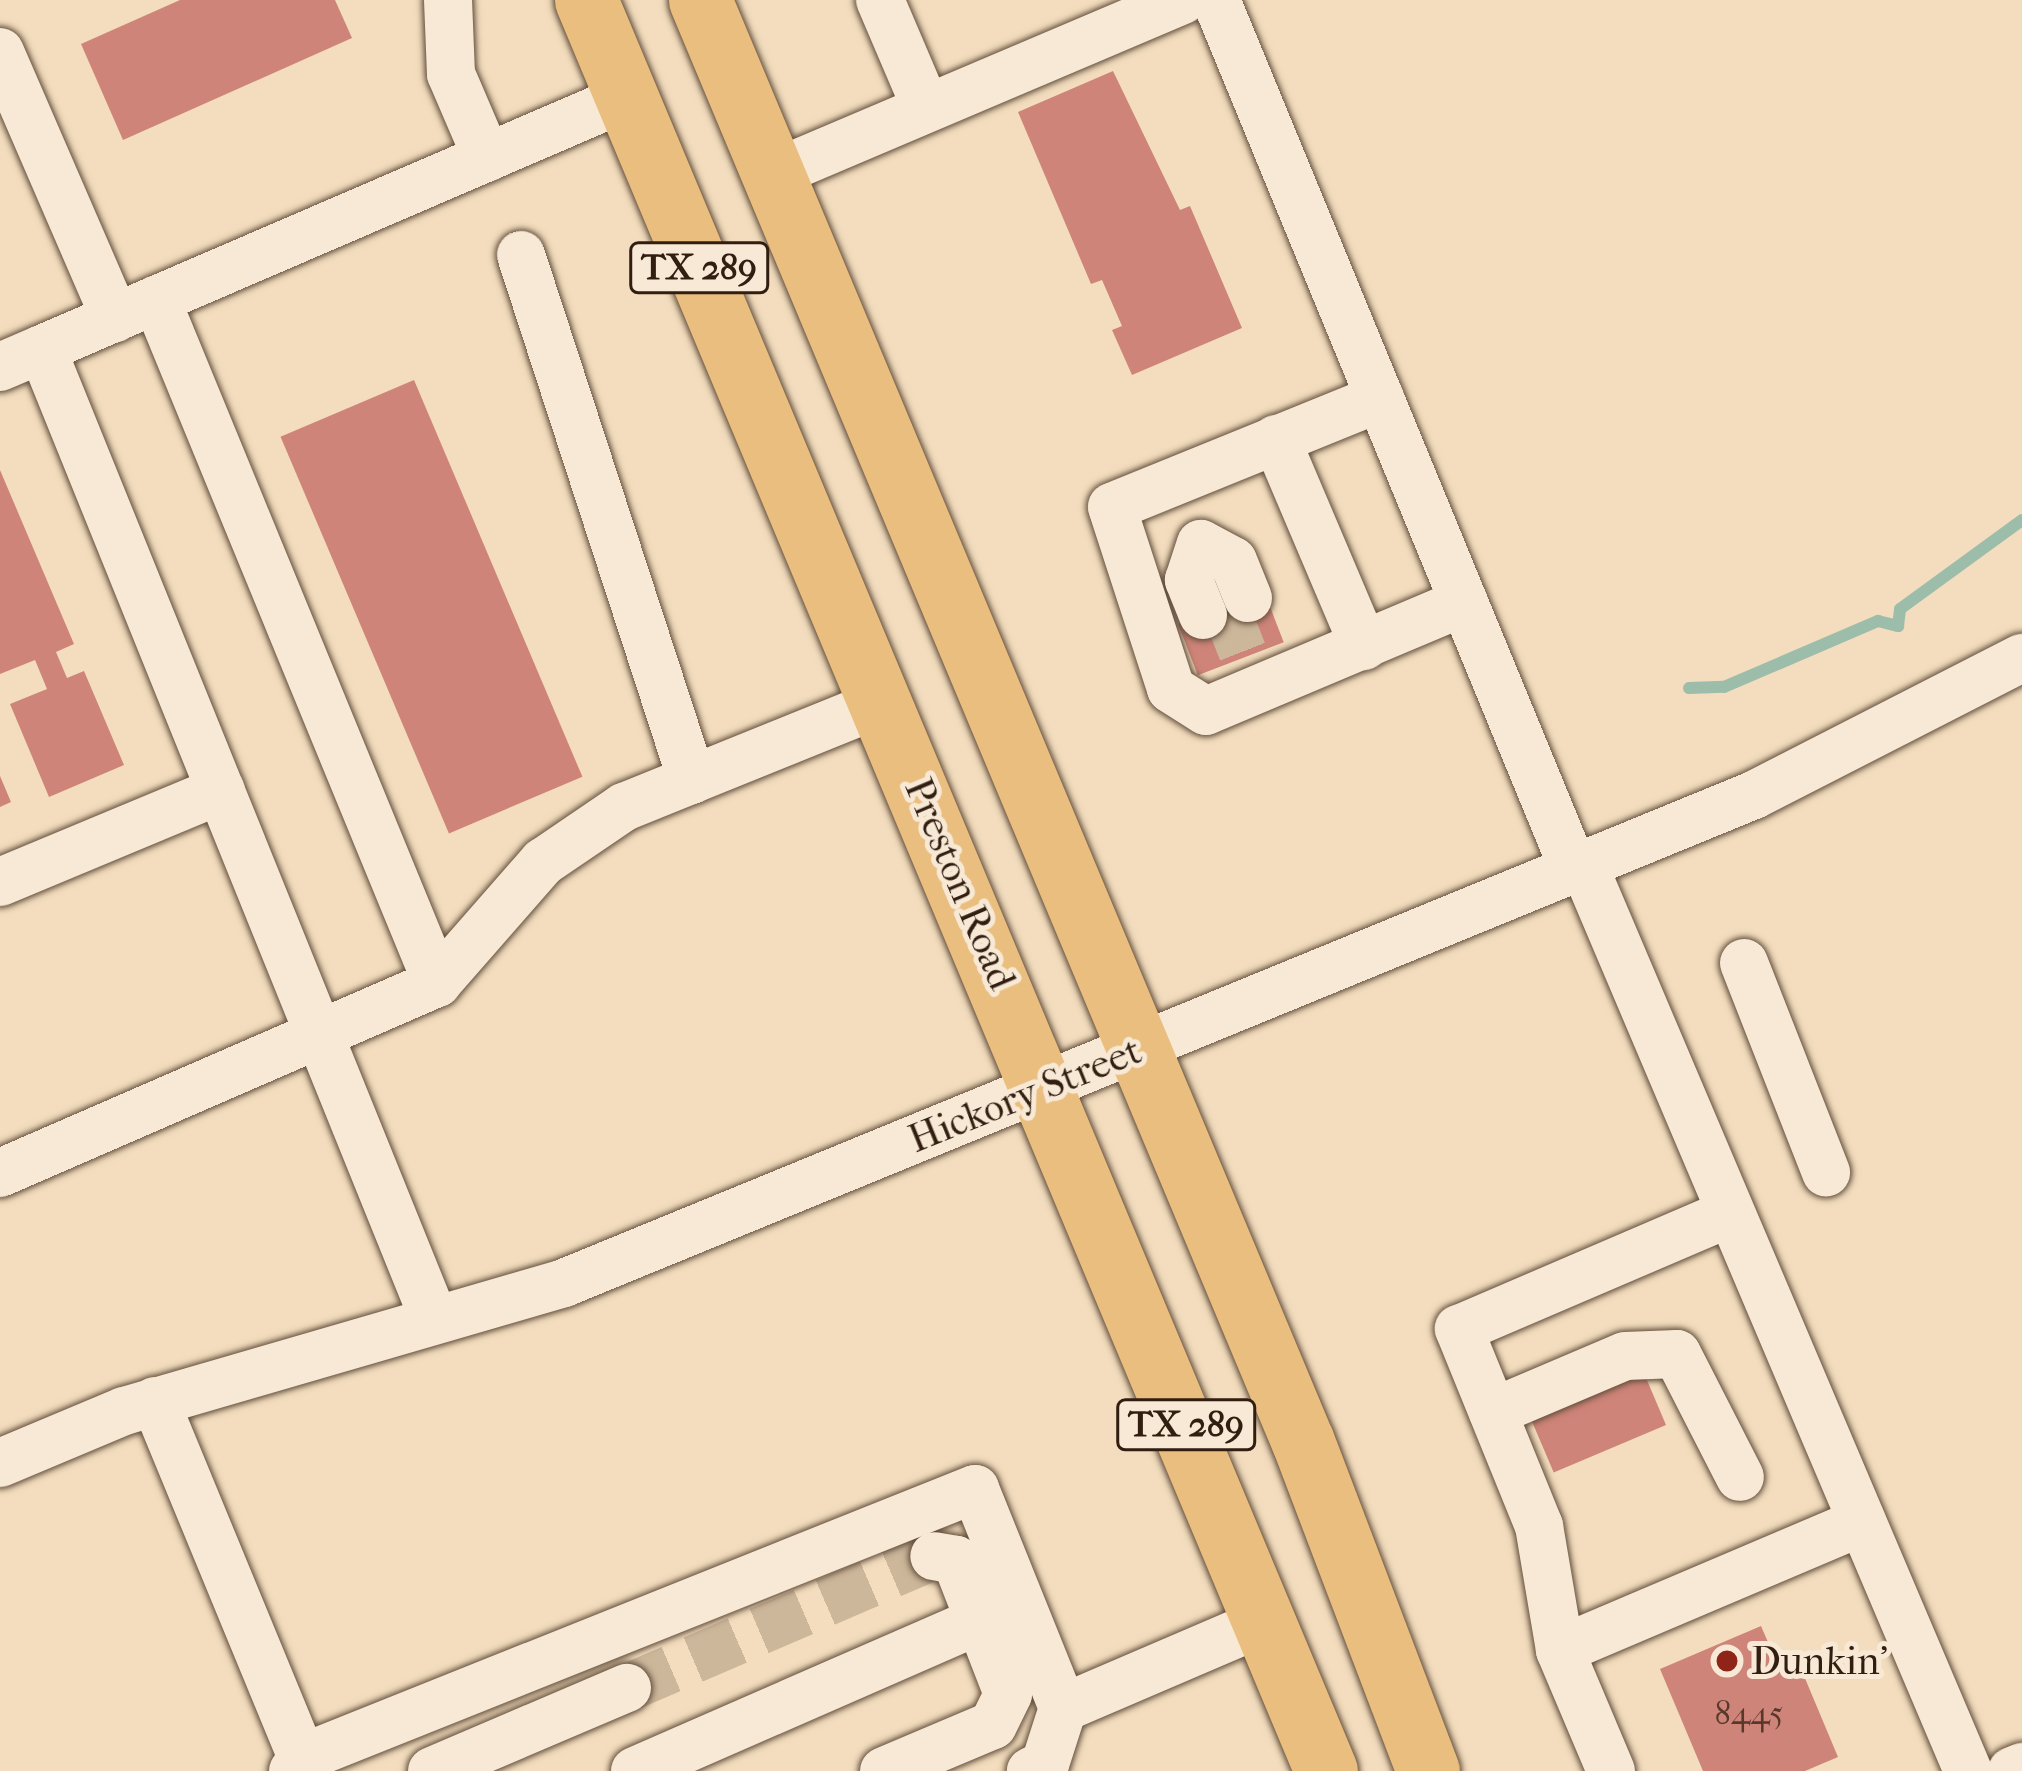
<!DOCTYPE html>
<html>
<head>
<meta charset="utf-8">
<style>
	body { margin:0 }
	#map { position:relative; width:2022px; height:1771px; overflow:hidden; background:#f3ddbe; font-family:"IM FELL French Canon",serif }
	div>[style] { position:absolute }
	.stream>* { height:12px; margin:-6px; padding:0 6px; transform-origin:6px; border-radius:6px; background:#9dbdab }
	.building>* { inset:0; background:#cf8479; transform-origin:0 0 }
	.minor-tunnel>* { height:48px; margin-top:-24px; transform-origin:0; background:repeating-linear-gradient(90deg,#ccb79b 0 48px,transparent 0 72px) }
	.roads { filter:drop-shadow(0 0 3px #624e3c) drop-shadow(0 0 3px #624e3c) }
	.minor>* { height:48px; margin:-24px; padding:0 24px; transform-origin:24px; border-radius:24px; background:#f7e9d5 }
	.major>* { height:63px; margin:-31.5px; padding:0 31.5px; transform-origin:31.5px; border-radius:31.5px; background:#eabe7f }
	.dots>* { width:33px; height:33px; translate:-50% -50%; box-sizing:border-box; border:6px solid #f7e9d5; border-radius:50% }
	span { translate:-50% -50%; white-space:nowrap; text-align:center; line-height:1.15; -webkit-text-stroke:10px #f7e9d5; paint-order:stroke }
	.number-label { font-size:33px; color:#58382b }
	.number-label span { -webkit-text-stroke-width:0 }
	.shield-label span { padding:3px 9px; background:#f7e9d5; border:3px solid; border-radius:9px; -webkit-text-stroke-width:0 }
	.shield-label { font-size:36px; color:#311e11; font-weight:700 }
	.street-label { font-size:39px; color:#311e11 }
	.poi-label { font-size:39px; color:#311e11 }
	.left { translate:0 -50%; text-align:left }
</style>
</head>
<body>
<div id="map">
	<div class="stream">
		<i style="left:1689px;top:688px;width:35px;rotate:-2deg"></i>
		<i style="left:1724px;top:687px;width:168px;rotate:-23.2deg"></i>
		<i style="left:1878px;top:621px;width:21px;rotate:14deg"></i>
		<i style="left:1898px;top:626px;width:17px;rotate:-83deg"></i>
		<i style="left:1900px;top:609px;width:151px;rotate:-36.1deg"></i>
	</div>
	<div class="building">
		<i style="clip-path:polygon(180px 0,335px 0,352px 38px,123px 140px,81px 44px)"></i>
		<i style="clip-path:polygon(1113px 71px,1180px 210px,1190px 206px,1242px 328px,1132px 375px,1112px 330px,1122px 326px,1102px 280px,1091px 284px,1018px 112px)"></i>
		<i style="left:414px;top:380px;width:431px;height:145px;rotate:67deg"></i>
		<i style="clip-path:polygon(0 470px,74px 644px,56px 652px,67px 678px,84px 671px,124px 765px,49px 797px,10px 704px,47px 689px,35px 660px,0 674px)"></i>
		<i style="left:1264px;top:591px;width:55px;height:92px;rotate:69deg"></i>
		<i style="clip-path:polygon(0 776px,11px 802px,0 807px)"></i>
		<i style="left:1641px;top:1366px;width:64px;height:122px;rotate:67deg"></i>
		<i style="clip-path:polygon(1761px 1626px,1781px 1672px,1799px 1664px,1838px 1757px,1805px 1771px,1703px 1771px,1660px 1669px)"></i>
	</div>
	<div class="minor-tunnel">
		<i style="left:1225px;top:607px;width:55px;rotate:68.6deg"></i>
		<i style="left:627px;top:1688px;width:334px;rotate:-23.3deg"></i>
	</div>
	<div class="roads">
		<div class="minor">
			<i style="left:448px;top:0;width:74px;rotate:87.7deg"></i>
			<i style="left:451px;top:74px;width:91px;rotate:66.8deg"></i>
			<i style="left:880px;top:0;width:117px;rotate:66.9deg"></i>
			<i style="left:1216px;top:0;width:941px;rotate:67.63deg"></i>
			<i style="left:0;top:52px;width:290px;rotate:66.6deg"></i>
			<i style="left:773px;top:174px;width:445px;rotate:-23deg"></i>
			<i style="left:521px;top:255px;width:552px;rotate:71.96deg"></i>
			<i style="left:0;top:367px;width:46px;rotate:-23.2deg"></i>
			<i style="left:1380px;top:398px;width:289px;rotate:157.9deg"></i>
			<i style="left:1112px;top:507px;width:191px;rotate:72deg"></i>
			<i style="left:1171px;top:689px;width:41px;rotate:32.2deg"></i>
			<i style="left:1206px;top:711px;width:280px;rotate:-22.9deg"></i>
			<i style="left:1276px;top:439px;width:225px;rotate:67deg"></i>
			<i style="left:1203px;top:615px;width:38px;rotate:-112deg"></i>
			<i style="left:1189px;top:580px;width:38px;rotate:-72deg"></i>
			<i style="left:1201px;top:544px;width:36px;rotate:28deg"></i>
			<i style="left:1233px;top:561px;width:40px;rotate:68deg"></i>
			<i style="left:1584px;top:866px;width:983px;rotate:67.01deg"></i>
			<i style="left:0;top:882px;width:239px;rotate:-22.6deg"></i>
			<i style="left:1744px;top:963px;width:225px;rotate:68.6deg"></i>
			<i style="left:437px;top:983px;width:161px;rotate:-48.8deg"></i>
			<i style="left:543px;top:862px;width:98px;rotate:-34.2deg"></i>
			<i style="left:624px;top:807px;width:278px;rotate:-22deg"></i>
			<i style="left:0;top:1173px;width:477px;rotate:-23.5deg"></i>
			<i style="left:437px;top:983px;width:739px;rotate:-112.33deg"></i>
			<i style="left:434px;top:1319px;width:1046px;rotate:-112deg"></i>
			<i style="left:42px;top:349px;width:637px;rotate:-23.3deg"></i>
			<i style="left:155px;top:1401px;width:386px;rotate:67.6deg"></i>
			<i style="left:1493px;top:1412px;width:143px;rotate:-23deg"></i>
			<i style="left:1625px;top:1356px;width:52px;rotate:-2.2deg"></i>
			<i style="left:1677px;top:1354px;width:138px;rotate:62.9deg"></i>
			<i style="left:0;top:1463px;width:134px;rotate:-22.8deg"></i>
			<i style="left:124px;top:1411px;width:458px;rotate:-16.2deg"></i>
			<i style="left:564px;top:1283px;width:1286px;rotate:-22.3deg"></i>
			<i style="left:1754px;top:795px;width:301px;rotate:-27.1deg"></i>
			<i style="left:1560px;top:1650px;width:328px;rotate:-23deg"></i>
			<i style="left:1063px;top:1708px;width:221px;rotate:-23.2deg"></i>
			<i style="left:293px;top:1771px;width:16px;rotate:-55deg"></i>
			<i style="left:302px;top:1758px;width:725px;rotate:-21.79deg"></i>
			<i style="left:975px;top:1489px;width:236px;rotate:68.1deg"></i>
			<i style="left:1063px;top:1708px;width:59px;rotate:107.8deg"></i>
			<i style="left:1045px;top:1764px;width:16px;rotate:153deg"></i>
			<i style="left:432px;top:1771px;width:212px;rotate:-23.1deg"></i>
			<i style="left:635px;top:1771px;width:375px;rotate:-23.6deg"></i>
			<i style="left:884px;top:1771px;width:118px;rotate:-22.9deg"></i>
			<i style="left:993px;top:1725px;width:34px;rotate:-64deg"></i>
			<i style="left:1008px;top:1694px;width:144px;rotate:-111.2deg"></i>
			<i style="left:956px;top:1560px;width:22px;rotate:-170deg"></i>
			<i style="left:1611px;top:1771px;width:131px;rotate:-112.9deg"></i>
			<i style="left:1560px;top:1650px;width:126px;rotate:-99.6deg"></i>
			<i style="left:1539px;top:1526px;width:213px;rotate:-112.1deg"></i>
			<i style="left:1459px;top:1329px;width:295px;rotate:-23.2deg"></i>
			<i style="left:2012px;top:1771px;width:11px;rotate:-22deg"></i>
		</div>
		<div class="major">
			<i style="left:586px;top:0;width:1919px;rotate:67.32deg"></i>
			<i style="left:700px;top:0;width:1563px;rotate:67.31deg"></i>
			<i style="left:1303px;top:1442px;width:352px;rotate:69.2deg"></i>
		</div>
	</div>
	<div class="dots">
		<i style="left:1727px;top:1661px;background:#8f2418"></i>
	</div>
	<div class="number-label">
		<span style="left:1749px;top:1714px">8445</span>
	</div>
	<div class="shield-label">
		<span style="left:699px;top:268px">TX 289</span>
		<span style="left:1186px;top:1425px">TX 289</span>
	</div>
	<div class="street-label">
		<span style="left:960px;top:884px;rotate:67deg">Preston Road</span>
		<span style="left:1025px;top:1095px;rotate:-22deg">Hickory Street</span>
	</div>
	<div class="poi-label">
		<span class="left" style="left:1751px;top:1661px">Dunkin'</span>
	</div>
</div>
</body>
</html>
